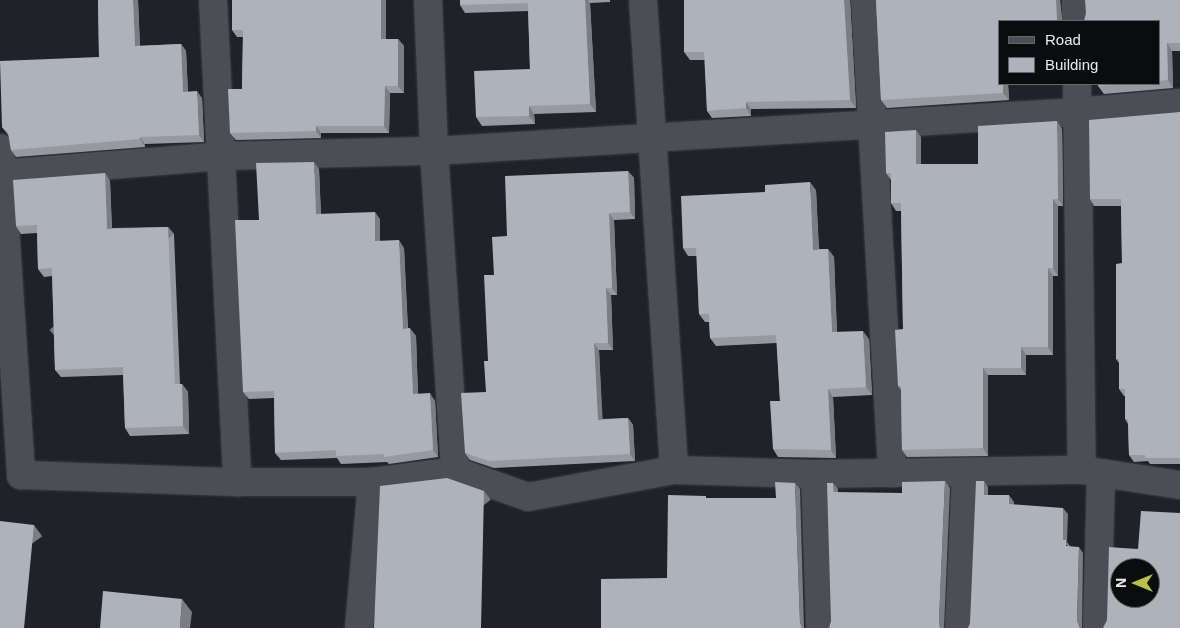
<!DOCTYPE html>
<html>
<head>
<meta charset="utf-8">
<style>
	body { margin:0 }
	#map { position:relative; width:1180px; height:628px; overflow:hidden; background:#1f2228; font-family:Helvetica,sans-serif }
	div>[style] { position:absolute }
	.roads { filter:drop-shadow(0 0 1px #3a3d42) drop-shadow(0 0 1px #3a3d42) }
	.street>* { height:28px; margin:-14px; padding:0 14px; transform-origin:14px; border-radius:14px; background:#4b4e55 }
	.wall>* { inset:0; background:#9699a0 }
	.shaded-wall>* { inset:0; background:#7a7d82; transform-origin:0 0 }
	.building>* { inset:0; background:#aeb2ba }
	span { translate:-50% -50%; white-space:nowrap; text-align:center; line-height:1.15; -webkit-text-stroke:5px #0a0c0e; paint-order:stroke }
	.legend { position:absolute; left:998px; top:20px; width:162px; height:65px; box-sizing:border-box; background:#0a0c0e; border:1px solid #636568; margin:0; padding:6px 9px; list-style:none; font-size:15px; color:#e8eaee }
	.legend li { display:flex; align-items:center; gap:10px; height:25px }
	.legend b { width:25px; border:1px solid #636568 }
	.north { position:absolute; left:1110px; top:558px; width:50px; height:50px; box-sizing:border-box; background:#0a0c0e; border:1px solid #636568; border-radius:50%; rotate:270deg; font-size:14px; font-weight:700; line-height:20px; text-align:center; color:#e8eaee }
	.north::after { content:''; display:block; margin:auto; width:18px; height:22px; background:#b9c046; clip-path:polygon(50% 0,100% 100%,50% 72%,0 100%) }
</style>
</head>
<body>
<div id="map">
	<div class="roads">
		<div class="street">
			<i style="left:213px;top:0;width:483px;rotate:87.1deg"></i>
			<i style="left:237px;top:482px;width:135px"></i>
			<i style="left:372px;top:482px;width:84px;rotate:-7.5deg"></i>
			<i style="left:455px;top:471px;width:77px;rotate:19.6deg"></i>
			<i style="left:528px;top:497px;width:148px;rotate:-10.5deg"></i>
			<i style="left:674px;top:470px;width:141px;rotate:1.6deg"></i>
			<i style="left:815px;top:474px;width:267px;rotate:-0.9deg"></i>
			<i style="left:1082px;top:470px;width:99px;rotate:8.7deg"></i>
			<i style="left:428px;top:0;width:151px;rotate:87.7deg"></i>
			<i style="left:434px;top:151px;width:321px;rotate:86.2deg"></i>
			<i style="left:643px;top:0;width:471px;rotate:86.2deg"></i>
			<i style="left:865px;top:0;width:474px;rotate:86.7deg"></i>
			<i style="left:1076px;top:0;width:21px;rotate:90deg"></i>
			<i style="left:1077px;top:84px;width:386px;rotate:89.3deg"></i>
			<i style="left:0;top:148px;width:328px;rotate:86.3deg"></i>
			<i style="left:21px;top:475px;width:216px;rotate:1.9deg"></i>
			<i style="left:0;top:174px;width:223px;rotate:-4.6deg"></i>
			<i style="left:222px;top:156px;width:212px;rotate:-1.4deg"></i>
			<i style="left:434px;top:151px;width:644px;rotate:-3.47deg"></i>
			<i style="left:1077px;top:112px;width:103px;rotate:-5deg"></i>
			<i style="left:815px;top:474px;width:154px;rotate:88.1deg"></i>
			<i style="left:359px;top:628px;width:147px;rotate:-84.9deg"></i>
			<i style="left:959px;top:628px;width:156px;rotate:-87.4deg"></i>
			<i style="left:1097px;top:628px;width:155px;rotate:-88.5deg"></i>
		</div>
	</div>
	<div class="wall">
		<i style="clip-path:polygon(98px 0,138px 0,140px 46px,181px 44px,186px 51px,188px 92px,202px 98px,204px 142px,145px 144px,145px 147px,16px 157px,11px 150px,9px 136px,2px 127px,99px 57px)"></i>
		<i style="clip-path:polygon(386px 0,386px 39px,398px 39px,404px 46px,404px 93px,390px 93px,389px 133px,321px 133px,321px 138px,236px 140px,230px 133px,242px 89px,243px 37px,237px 37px,232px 30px)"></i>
		<i style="clip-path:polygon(460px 0,610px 0,610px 2px,590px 3px,596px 112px,534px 114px,535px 124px,482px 126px,476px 117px,530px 69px,528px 11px,465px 13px,460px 5px)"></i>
		<i style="clip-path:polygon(850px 0,856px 108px,751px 109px,751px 116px,712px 118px,707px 111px,705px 60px,690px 60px,684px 52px)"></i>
		<i style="clip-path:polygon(876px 0,1060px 0,1062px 21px,999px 21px,999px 84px,1008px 84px,1009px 100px,887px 108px,881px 100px)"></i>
		<i style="clip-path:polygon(1180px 0,1180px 51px,1172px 51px,1173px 88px,1104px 94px,1098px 86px,1098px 84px,1159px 84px,1159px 21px)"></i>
		<i style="clip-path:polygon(1180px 112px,1180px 464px,1150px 464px,1148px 461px,1134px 462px,1129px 455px,1128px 424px,1125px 419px,1125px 396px,1124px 396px,1119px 389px,1119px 363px,1116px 359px,1122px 263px,1121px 206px,1094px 206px,1090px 199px)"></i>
		<i style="clip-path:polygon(1062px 129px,1063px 206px,1058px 206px,1058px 276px,1053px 276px,1053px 355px,1026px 355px,1026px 375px,988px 375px,988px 456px,907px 457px,902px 450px,901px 390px,898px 386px,903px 329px,901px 211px,896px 211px,891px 203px,891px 180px,886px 173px,921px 137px,921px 164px,978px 164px)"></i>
		<i style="clip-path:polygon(319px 169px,321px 214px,380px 219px,380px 241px,404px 248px,408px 328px,416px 336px,418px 394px,435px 401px,438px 457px,389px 464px,387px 462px,341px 464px,337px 458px,281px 460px,275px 453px,274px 398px,249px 399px,243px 392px,259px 220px)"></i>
		<i style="clip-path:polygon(628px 171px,634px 178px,635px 219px,614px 220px,617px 295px,611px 295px,613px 350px,599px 350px,602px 419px,628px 418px,633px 425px,635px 461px,494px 468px,470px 460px,465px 453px,486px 392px,488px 361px,494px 275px,507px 236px)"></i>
		<i style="clip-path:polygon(105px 173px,110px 181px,112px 228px,168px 227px,174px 234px,180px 384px,182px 384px,188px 392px,189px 434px,130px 436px,125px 428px,123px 375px,61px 377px,55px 370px,52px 276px,44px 277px,38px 269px,37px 233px,21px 234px,16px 226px)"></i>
		<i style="clip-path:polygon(816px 190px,819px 249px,828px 249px,834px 257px,837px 332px,869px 339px,872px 395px,833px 397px,836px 458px,778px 457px,773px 449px,780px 401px,777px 343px,716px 346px,710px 338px,709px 322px,705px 322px,699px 314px,697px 256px,688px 256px,683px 248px)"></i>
	</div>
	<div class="shaded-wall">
		<i style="clip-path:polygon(133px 0,138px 0,140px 53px,135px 46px)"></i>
		<i style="clip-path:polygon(381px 0,386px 0,386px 46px,381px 39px)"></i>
		<i style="clip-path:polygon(585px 0,588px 0,590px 3px,596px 112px,590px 104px)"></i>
		<i style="clip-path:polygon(844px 0,850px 0,856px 108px,850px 100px)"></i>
		<i style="clip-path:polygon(1056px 0,1060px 0,1062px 21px,1057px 21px)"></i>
		<i style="clip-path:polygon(398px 39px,404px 46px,404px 93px,398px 86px)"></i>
		<i style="clip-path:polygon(1167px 43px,1172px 51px,1173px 88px,1168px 80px)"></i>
		<i style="clip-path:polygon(181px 44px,186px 51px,188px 99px,183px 92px)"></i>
		<i style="clip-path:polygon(1003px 84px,1008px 84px,1009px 100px,1003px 93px)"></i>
		<i style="clip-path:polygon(385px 86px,390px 93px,389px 133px,384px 126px)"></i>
		<i style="clip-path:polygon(197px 91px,202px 98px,204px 142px,199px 135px)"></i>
		<i style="clip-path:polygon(746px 102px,751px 109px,751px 116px,746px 108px)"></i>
		<i style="clip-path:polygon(529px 106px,534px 114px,535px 124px,529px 116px)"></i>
		<i style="clip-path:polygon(1057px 121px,1062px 129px,1063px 206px,1058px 199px)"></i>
		<i style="clip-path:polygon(316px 126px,321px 133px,321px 138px,316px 131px)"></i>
		<i style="clip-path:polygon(916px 130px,921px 137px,921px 172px,916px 164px)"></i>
		<i style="clip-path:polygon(140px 137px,145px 144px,145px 147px,140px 139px)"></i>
		<i style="clip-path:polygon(314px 162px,319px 169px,321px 221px,316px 214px)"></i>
		<i style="clip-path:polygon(628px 171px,634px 178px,635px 219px,630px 212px)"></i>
		<i style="clip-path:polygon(105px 173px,110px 181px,112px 236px,107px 229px)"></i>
		<i style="clip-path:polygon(810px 182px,816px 190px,819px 258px,813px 250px)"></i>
		<i style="clip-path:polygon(1053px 199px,1058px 206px,1058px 276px,1053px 268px)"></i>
		<i style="clip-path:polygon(375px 212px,380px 219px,380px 248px,375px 241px)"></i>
		<i style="clip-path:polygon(609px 213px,614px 220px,617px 295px,612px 288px)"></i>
		<i style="left:168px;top:227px;width:9px;height:157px;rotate:49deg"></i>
		<i style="clip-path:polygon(399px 240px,404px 248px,408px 336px,403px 329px)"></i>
		<i style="clip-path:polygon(828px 249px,834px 257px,837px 340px,832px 332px)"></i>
		<i style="clip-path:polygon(1048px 268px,1053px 276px,1053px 355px,1048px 347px)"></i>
		<i style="clip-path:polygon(606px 288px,611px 295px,613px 350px,608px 343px)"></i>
		<i style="clip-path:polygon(410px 328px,416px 336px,418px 401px,413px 394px)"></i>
		<i style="clip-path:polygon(863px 331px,869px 339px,872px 395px,866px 387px)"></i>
		<i style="clip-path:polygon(594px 343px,599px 350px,603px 427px,598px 420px)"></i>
		<i style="clip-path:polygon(1021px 347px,1026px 355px,1026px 375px,1021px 368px)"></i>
		<i style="clip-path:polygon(983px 368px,988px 375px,988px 456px,983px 448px)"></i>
		<i style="clip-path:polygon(182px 384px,188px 392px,189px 434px,183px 426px)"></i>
		<i style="clip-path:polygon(828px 389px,833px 397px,836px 458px,831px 450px)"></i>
		<i style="clip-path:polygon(430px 393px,435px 401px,438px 457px,433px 450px)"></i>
		<i style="clip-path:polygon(628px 418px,633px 425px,635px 461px,630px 454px)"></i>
		<i style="clip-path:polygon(945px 481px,950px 488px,944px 628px,940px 628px,939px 621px)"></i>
		<i style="clip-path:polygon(984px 481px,988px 487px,988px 501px,984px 495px)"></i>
		<i style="clip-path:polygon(795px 483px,800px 489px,804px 628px,802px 628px,800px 622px)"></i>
		<i style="clip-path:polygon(833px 483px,838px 489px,838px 498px,834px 492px)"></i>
		<i style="left:484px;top:491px;width:11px;height:137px;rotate:52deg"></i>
		<i style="clip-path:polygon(1009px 495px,1014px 502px,1014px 511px,1009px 504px)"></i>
		<i style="clip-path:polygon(1063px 508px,1068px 514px,1067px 542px,1071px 547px,1071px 552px,1063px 540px)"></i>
		<i style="left:34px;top:525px;width:14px;height:103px;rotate:54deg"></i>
		<i style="clip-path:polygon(1079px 547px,1083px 553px,1082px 628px,1080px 628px,1077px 621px)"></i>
		<i style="clip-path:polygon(182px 599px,192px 612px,190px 628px,180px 628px)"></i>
	</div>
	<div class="building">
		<i style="clip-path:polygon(98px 0,133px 0,135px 46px,181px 44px,183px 92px,197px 91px,199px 135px,140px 137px,140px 139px,11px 150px,8px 133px,2px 127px,0 61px,99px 57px)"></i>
		<i style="clip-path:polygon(232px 0,381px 0,381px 39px,398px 39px,398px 86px,385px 86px,384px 126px,316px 126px,316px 131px,230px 133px,228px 89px,242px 89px,243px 30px,232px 30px)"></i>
		<i style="clip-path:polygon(460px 0,585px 0,590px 104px,529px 106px,529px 116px,476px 117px,474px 71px,530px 69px,528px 3px,460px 5px)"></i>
		<i style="clip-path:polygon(684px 0,844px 0,850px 100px,746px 102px,746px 108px,707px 111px,704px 52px,684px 52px)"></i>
		<i style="clip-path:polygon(876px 0,1056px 0,1057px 21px,999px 21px,999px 84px,1003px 84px,1003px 93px,881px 100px)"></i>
		<i style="clip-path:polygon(1085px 0,1180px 0,1180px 43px,1167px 43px,1168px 80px,1159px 81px,1159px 21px,1084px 21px,1086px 13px)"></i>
		<i style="clip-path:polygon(1098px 84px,1128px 84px,1098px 86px)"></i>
		<i style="clip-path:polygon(1180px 112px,1180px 458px,1145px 458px,1145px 455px,1129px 455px,1128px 419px,1125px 419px,1125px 389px,1119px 389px,1119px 359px,1116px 359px,1116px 264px,1122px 263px,1121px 199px,1090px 199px,1089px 120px)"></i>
		<i style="clip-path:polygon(1057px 121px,1058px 199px,1053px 199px,1053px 268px,1048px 268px,1048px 347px,1021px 347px,1021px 368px,983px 368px,983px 448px,902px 450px,901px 386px,898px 386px,895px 330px,903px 329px,901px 203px,891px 203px,891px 173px,886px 173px,885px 132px,916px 130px,916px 164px,978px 164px,978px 126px)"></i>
		<i style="clip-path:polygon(314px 162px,316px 214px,375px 212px,375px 241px,399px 240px,403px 329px,410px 328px,413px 394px,430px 393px,433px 450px,384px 457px,384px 454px,336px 456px,336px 450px,275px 453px,274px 391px,243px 392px,235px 220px,259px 220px,256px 163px)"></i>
		<i style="clip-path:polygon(628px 171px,630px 212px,609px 213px,612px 288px,606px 288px,608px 343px,594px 343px,598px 420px,628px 418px,630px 454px,489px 461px,465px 453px,461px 393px,486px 392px,484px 361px,488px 361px,484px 275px,494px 275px,492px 237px,507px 236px,505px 176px)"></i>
		<i style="clip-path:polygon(105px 173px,107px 229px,168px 227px,175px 384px,182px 384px,183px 426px,125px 428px,123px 367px,55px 370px,52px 268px,38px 269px,37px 225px,16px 226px,13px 180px)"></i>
		<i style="clip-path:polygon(810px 182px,813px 250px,828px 249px,832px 332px,863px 331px,866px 387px,828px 389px,831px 450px,773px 449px,770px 401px,780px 401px,776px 335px,710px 338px,709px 314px,699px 314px,696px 248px,683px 248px,681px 196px,765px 192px,765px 185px)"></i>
		<i style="clip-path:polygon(447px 478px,484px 491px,481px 628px,374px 628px,380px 486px)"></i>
		<i style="clip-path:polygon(945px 481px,939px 621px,940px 628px,829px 628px,831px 621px,827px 483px,833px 483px,834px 492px,902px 493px,902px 482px)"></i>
		<i style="clip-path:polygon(976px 481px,984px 481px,984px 495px,1009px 495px,1009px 504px,1063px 508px,1063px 540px,1066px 540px,1066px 546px,1079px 547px,1077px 621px,1080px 628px,968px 628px,970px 623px)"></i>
		<i style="clip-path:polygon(775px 482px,795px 483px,800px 622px,802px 628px,601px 628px,601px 579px,667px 578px,668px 495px,706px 496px,706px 498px,776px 498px)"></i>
		<i style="clip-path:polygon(evenodd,1141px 511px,1180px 513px,1180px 628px,1103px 628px,1107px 620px,1109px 547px,1138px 549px,1141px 511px,1120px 568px,1150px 568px,1150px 598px,1120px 598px,1120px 568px)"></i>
		<i style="clip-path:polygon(0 521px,34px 525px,24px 628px,0 628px)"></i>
		<i style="clip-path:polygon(103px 591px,182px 599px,180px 628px,100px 628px)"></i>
	</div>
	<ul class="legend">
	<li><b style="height:6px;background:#4b4e55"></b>Road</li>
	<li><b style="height:14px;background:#aeb2ba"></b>Building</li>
	</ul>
	<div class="north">N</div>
</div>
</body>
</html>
